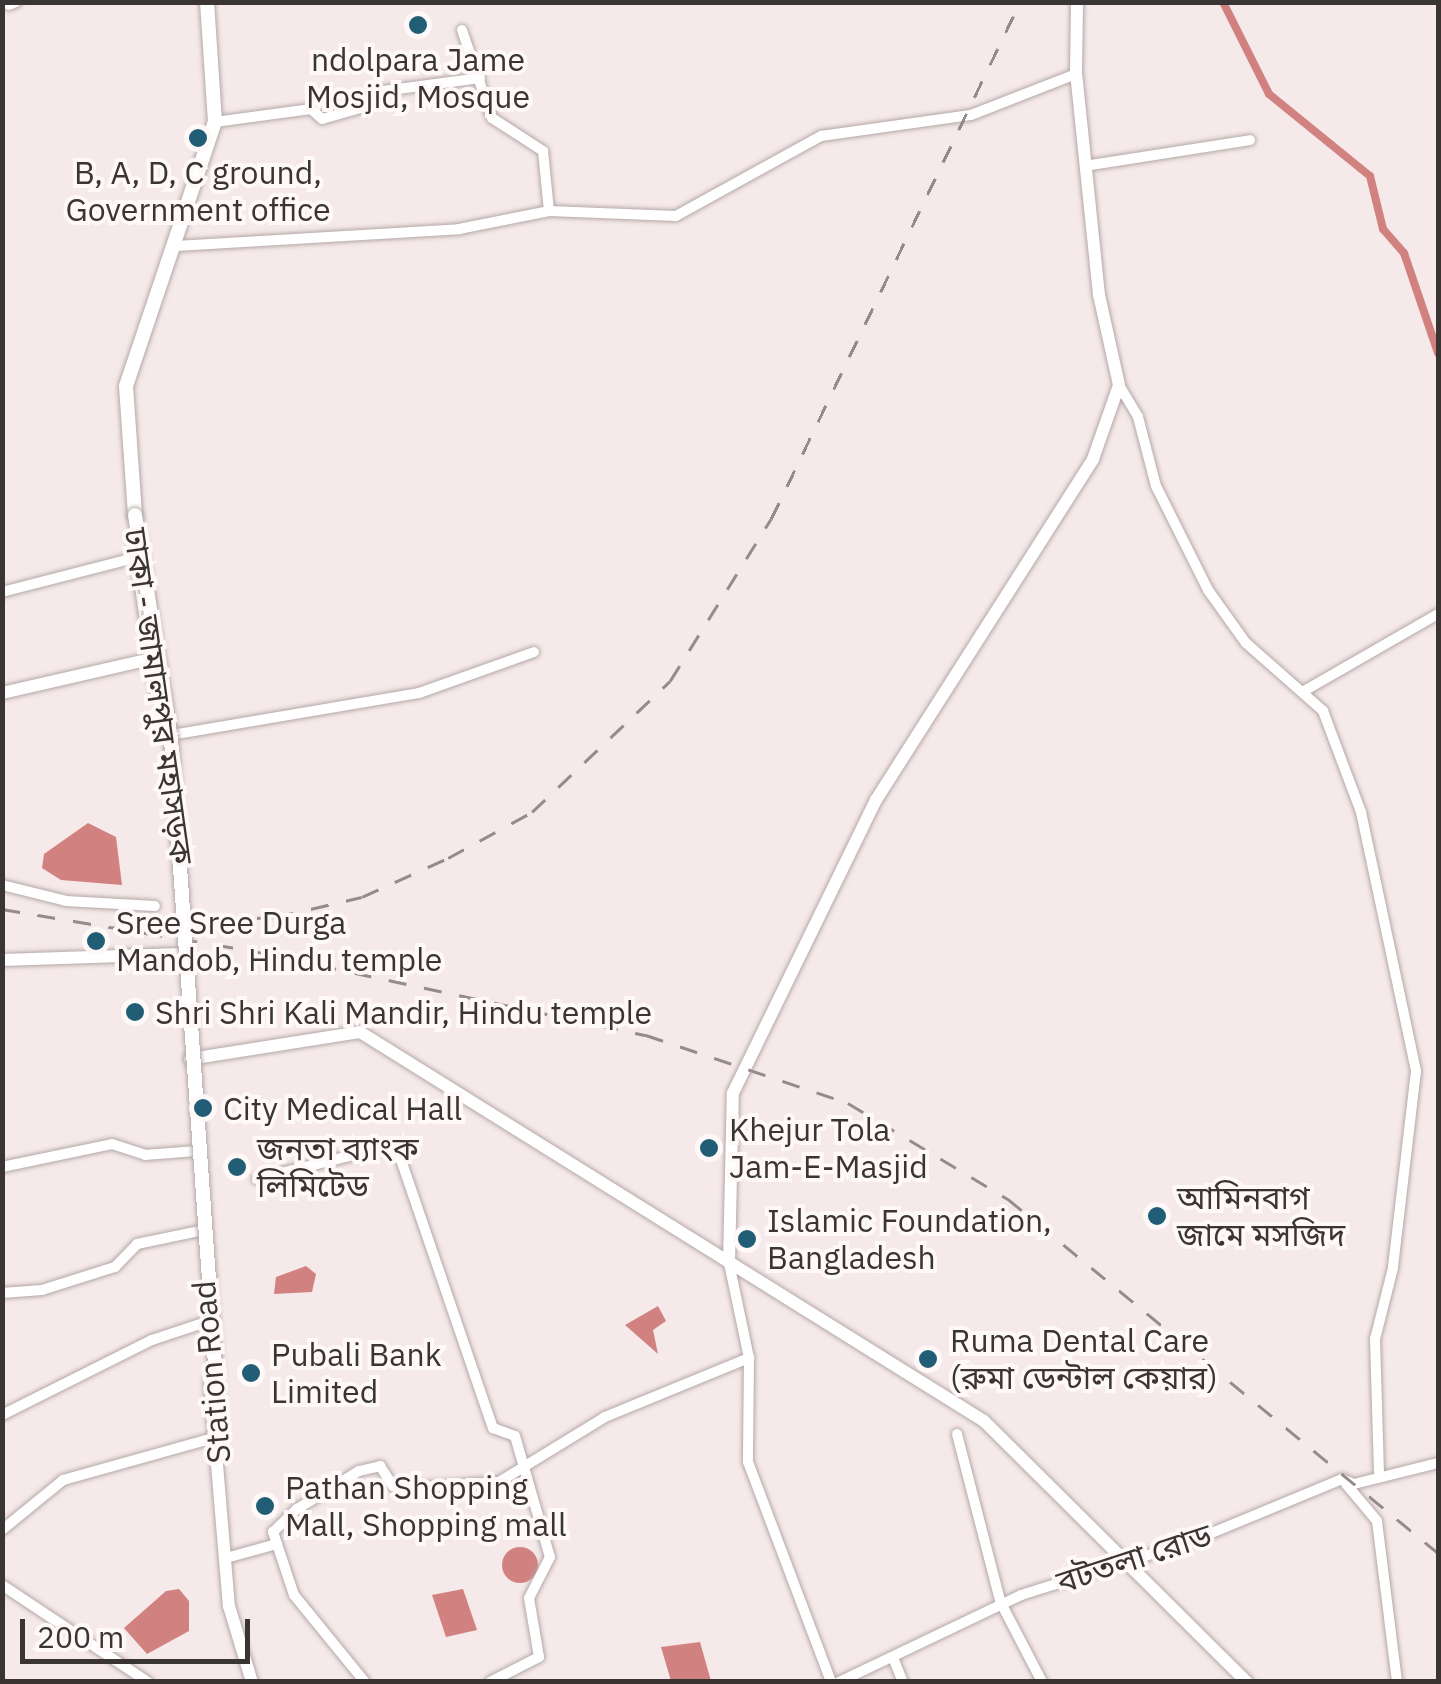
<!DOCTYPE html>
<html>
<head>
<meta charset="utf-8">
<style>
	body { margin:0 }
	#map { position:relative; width:1441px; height:1684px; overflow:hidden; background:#f6e9e9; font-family:"IBM Plex Sans","Noto Sans Bengali",sans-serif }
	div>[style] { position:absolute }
	.water>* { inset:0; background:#d28181 }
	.round { border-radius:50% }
	.canal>* { height:8px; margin:-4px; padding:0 4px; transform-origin:4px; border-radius:4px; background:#d28181 }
	.roads { filter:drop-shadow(0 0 2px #b4a8a7) drop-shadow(0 0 2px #b4a8a7) }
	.minor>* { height:10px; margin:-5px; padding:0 5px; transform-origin:5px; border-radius:5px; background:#fff }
	.major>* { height:12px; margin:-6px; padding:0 6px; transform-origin:6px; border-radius:6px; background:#fff }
	.highway>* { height:14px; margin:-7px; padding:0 7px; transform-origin:7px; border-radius:7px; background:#fff }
	.rail>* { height:2.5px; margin-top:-1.25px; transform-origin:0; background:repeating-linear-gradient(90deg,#948b8a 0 18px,transparent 0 36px) }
	.bridges { filter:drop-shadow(0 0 2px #b4a8a7) drop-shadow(0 0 2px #b4a8a7) }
	.highway-bridge>* { height:14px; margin:-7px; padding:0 7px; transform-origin:7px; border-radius:7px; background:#fff }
	.dots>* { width:28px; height:28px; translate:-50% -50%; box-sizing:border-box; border:5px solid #fef8f8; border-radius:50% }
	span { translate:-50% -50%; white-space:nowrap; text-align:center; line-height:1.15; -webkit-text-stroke:8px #fef8f8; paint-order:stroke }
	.poi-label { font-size:32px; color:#3a3534 }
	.left { translate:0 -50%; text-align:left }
	.street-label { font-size:32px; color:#3a3534 }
	.frame { position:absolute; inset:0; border:5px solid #3a3534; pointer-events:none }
	.scale { position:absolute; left:20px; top:1619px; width:230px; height:45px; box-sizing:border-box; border:5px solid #3a3534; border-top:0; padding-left:12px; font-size:30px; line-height:35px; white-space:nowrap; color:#3a3534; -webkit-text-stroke:8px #fef8f8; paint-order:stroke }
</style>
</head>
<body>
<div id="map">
	<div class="water">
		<i style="clip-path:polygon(88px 823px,116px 837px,122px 885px,61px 880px,42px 868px,44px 854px)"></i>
		<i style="clip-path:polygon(306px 1266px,316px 1274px,312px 1292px,274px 1294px,276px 1277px)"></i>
		<i style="clip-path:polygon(658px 1306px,666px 1321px,653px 1330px,658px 1354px,625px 1325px)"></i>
		<i class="round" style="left:502px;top:1547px;width:36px;height:36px"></i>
		<i style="clip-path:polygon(179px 1589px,189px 1601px,189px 1631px,147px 1654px,124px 1628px,166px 1591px)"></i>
		<i style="clip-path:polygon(463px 1589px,477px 1630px,446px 1637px,432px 1595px)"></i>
		<i style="clip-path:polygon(700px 1642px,711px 1681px,671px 1681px,661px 1647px)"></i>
	</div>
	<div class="canal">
		<i style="left:1223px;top:2px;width:103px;rotate:63.4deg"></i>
		<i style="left:1269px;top:94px;width:130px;rotate:39.1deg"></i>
		<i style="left:1370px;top:176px;width:55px;rotate:76.2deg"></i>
		<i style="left:1383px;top:229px;width:32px;rotate:49deg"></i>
		<i style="left:1404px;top:253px;width:106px;rotate:71.2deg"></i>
	</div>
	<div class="roads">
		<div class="minor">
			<i style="left:9px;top:5px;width:8px;rotate:-23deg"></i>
			<i style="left:462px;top:30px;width:93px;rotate:71.2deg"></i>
			<i style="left:492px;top:118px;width:61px;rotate:32.9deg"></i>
			<i style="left:543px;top:151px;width:60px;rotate:84.3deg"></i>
			<i style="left:215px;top:122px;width:97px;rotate:-7.7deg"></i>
			<i style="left:311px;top:109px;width:15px;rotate:42deg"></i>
			<i style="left:322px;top:119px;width:51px;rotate:-15.9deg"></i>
			<i style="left:371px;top:105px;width:14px;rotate:-69deg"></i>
			<i style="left:376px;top:92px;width:105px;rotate:-7.7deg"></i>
			<i style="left:1091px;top:165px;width:161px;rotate:-8.9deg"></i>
			<i style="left:176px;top:246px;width:284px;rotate:-3.4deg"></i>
			<i style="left:459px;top:229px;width:92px;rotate:-11.3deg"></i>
			<i style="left:549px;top:211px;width:127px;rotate:2.3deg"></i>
			<i style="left:676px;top:216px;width:166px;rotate:-28.9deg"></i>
			<i style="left:821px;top:136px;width:151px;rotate:-8deg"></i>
			<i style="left:971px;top:115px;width:113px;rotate:-21.3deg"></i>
			<i style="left:1119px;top:385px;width:37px;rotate:59deg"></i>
			<i style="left:1138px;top:417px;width:71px;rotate:75.4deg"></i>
			<i style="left:1156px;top:486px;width:116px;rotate:63.4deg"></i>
			<i style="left:1208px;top:590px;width:65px;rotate:54.4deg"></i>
			<i style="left:1246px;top:643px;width:103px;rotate:41.4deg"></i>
			<i style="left:1323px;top:711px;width:108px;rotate:69.4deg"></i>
			<i style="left:1361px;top:812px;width:265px;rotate:78deg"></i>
			<i style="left:1416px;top:1071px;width:198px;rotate:96.7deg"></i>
			<i style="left:1393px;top:1268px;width:73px;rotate:104.2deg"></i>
			<i style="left:1375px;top:1339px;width:133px;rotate:88.3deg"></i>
			<i style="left:2px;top:592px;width:136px;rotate:-14.4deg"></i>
			<i style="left:1304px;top:691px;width:155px;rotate:-29.9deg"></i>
			<i style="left:165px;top:736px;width:258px;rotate:-9.6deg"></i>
			<i style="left:419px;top:693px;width:122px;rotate:-19.6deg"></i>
			<i style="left:2px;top:885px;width:66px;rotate:14deg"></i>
			<i style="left:66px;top:901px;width:89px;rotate:3.2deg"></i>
			<i style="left:2px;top:1167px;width:112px;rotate:-11.8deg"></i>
			<i style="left:112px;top:1144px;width:35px;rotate:18deg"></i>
			<i style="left:145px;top:1155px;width:51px;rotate:-4.5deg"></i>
			<i style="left:257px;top:1179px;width:136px;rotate:-14deg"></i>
			<i style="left:389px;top:1146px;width:10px;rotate:29deg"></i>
			<i style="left:398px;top:1151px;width:293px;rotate:71.1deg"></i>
			<i style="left:493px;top:1428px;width:23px;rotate:20deg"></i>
			<i style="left:515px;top:1436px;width:126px;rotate:73.9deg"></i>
			<i style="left:550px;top:1557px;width:46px;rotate:117.1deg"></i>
			<i style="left:529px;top:1598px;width:60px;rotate:80.4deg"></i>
			<i style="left:539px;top:1657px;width:55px;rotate:153deg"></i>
			<i style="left:729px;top:1263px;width:97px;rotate:78.1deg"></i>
			<i style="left:749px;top:1358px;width:104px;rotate:90.6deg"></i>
			<i style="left:748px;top:1462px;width:235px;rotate:69.3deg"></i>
			<i style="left:2px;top:1293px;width:40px;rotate:-4.3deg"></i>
			<i style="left:42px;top:1290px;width:77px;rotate:-17.5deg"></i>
			<i style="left:115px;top:1267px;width:32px;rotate:-46deg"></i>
			<i style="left:137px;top:1244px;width:63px;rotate:-11.8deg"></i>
			<i style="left:2px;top:1415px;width:168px;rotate:-26.6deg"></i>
			<i style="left:152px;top:1340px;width:57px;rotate:-18.4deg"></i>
			<i style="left:957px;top:1434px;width:176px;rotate:75.5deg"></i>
			<i style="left:1346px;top:1484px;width:48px;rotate:50deg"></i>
			<i style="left:1377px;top:1521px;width:162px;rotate:82.9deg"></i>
			<i style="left:2px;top:1530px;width:79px;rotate:-39.3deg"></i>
			<i style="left:63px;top:1480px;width:160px;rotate:-15.6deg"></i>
			<i style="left:277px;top:1544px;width:54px;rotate:71.6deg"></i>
			<i style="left:294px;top:1595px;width:112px;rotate:50.8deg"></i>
			<i style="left:226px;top:1558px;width:53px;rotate:-15.4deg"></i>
			<i style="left:277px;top:1544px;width:13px;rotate:-108deg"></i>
			<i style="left:273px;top:1532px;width:33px;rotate:-44deg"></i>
			<i style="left:297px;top:1509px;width:73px;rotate:-31.5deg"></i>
			<i style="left:359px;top:1471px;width:22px;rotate:-13deg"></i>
			<i style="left:380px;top:1466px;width:24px;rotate:57deg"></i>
			<i style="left:393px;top:1486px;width:17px;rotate:7deg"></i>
			<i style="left:410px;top:1488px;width:89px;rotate:-3.9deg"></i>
			<i style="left:499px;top:1482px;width:124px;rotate:-31.5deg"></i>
			<i style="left:605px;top:1417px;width:156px;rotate:-22.3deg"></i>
			<i style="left:2px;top:1585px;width:175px;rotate:33.6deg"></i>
			<i style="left:1002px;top:1605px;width:87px;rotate:62.5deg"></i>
			<i style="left:894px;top:1660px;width:24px;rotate:68deg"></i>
			<i style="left:839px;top:1682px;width:202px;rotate:-25.5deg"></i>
			<i style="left:1021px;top:1595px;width:177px;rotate:-17.4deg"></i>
			<i style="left:1190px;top:1542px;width:165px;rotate:-22.5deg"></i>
			<i style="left:1342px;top:1479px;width:13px;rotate:23deg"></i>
			<i style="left:1354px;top:1484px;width:87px;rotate:-14deg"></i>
		</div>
		<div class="major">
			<i style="left:134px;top:540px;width:155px;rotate:81.5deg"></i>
			<i style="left:2px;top:693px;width:153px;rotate:-12.9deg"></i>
			<i style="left:2px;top:960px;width:180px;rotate:-1.9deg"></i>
			<i style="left:190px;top:1059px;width:172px;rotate:-9deg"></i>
			<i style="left:360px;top:1032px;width:735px;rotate:31.94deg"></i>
			<i style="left:984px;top:1421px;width:371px;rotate:44.8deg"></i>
			<i style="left:729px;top:1263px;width:170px;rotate:-88.7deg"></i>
			<i style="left:733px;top:1093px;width:326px;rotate:-64deg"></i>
			<i style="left:876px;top:800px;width:404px;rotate:-57.5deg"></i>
			<i style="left:1093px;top:459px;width:78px;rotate:-70.6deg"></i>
			<i style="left:1119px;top:385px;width:92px;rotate:-102.5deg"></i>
			<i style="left:1099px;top:295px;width:222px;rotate:-95.9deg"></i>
			<i style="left:1076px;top:74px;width:72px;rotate:-89.2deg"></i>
			<i style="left:210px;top:1381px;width:226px;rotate:85.2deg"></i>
			<i style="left:229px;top:1606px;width:79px;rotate:73.2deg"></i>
		</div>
		<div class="highway">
			<i style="left:135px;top:515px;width:129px;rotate:-94deg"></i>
			<i style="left:126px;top:386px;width:279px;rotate:-71.4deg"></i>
			<i style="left:215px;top:122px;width:120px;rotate:-93.8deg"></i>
		</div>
	</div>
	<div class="rail">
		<i style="left:2px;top:909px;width:249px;rotate:9.5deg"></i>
		<i style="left:248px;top:950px;width:407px;rotate:12.1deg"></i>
		<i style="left:646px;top:1035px;width:213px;rotate:18.6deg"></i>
		<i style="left:848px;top:1103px;width:187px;rotate:31deg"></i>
		<i style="left:1008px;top:1199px;width:557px;rotate:39.46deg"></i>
		<i style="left:149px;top:923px;width:127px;rotate:-2.7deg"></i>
		<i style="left:276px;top:917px;width:88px;rotate:-13.1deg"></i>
		<i style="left:362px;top:897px;width:94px;rotate:-24.4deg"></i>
		<i style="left:448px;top:858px;width:96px;rotate:-28.7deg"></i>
		<i style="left:532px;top:812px;width:190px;rotate:-43.5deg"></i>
		<i style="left:670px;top:681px;width:191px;rotate:-58.1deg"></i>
		<i style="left:771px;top:519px;width:574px;rotate:-64.28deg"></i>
	</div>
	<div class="bridges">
		<div class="highway-bridge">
			<i style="left:135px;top:515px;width:227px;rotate:80.9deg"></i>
			<i style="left:171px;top:739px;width:656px;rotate:85.98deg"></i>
		</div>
	</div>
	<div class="dots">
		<i style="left:418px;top:25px;background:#225d76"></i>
		<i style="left:198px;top:138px;background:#225d76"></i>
		<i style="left:96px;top:941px;background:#225d76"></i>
		<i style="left:135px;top:1012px;background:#225d76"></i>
		<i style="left:203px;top:1108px;background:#225d76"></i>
		<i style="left:709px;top:1148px;background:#225d76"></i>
		<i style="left:237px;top:1167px;background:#225d76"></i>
		<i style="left:1157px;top:1216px;background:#225d76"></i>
		<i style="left:747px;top:1239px;background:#225d76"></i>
		<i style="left:928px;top:1359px;background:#225d76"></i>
		<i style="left:251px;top:1373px;background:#225d76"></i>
		<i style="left:265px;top:1506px;background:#225d76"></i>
	</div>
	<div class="poi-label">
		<span style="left:418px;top:78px">ndolpara Jame<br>Mosjid, Mosque</span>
		<span style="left:198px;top:191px">B, A, D, C ground,<br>Government office</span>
		<span class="left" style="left:116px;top:941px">Sree Sree Durga<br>Mandob, Hindu temple</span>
		<span class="left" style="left:155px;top:1012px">Shri Shri Kali Mandir, Hindu temple</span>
		<span class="left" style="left:223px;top:1108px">City Medical Hall</span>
		<span class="left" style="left:729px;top:1148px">Khejur Tola<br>Jam-E-Masjid</span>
		<span class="left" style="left:257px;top:1167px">জনতা ব্যাংক<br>লিমিটেড</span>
		<span class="left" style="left:1177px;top:1216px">আমিনবাগ<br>জামে মসজিদ</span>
		<span class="left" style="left:767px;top:1239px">Islamic Foundation,<br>Bangladesh</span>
		<span class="left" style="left:950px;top:1359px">Ruma Dental Care<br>(রুমা ডেন্টাল কেয়ার)</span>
		<span class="left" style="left:271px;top:1373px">Pubali Bank<br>Limited</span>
		<span class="left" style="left:285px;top:1506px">Pathan Shopping<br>Mall, Shopping mall</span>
	</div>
	<div class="street-label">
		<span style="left:159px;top:696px;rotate:82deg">ঢাকা - জামালপুর মহাসড়ক</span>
		<span style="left:211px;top:1372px;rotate:-95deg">Station Road</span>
		<span style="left:1134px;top:1558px;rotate:-18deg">বটতলা রোড</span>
	</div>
	<div class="frame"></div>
	<div class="scale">200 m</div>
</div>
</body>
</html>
